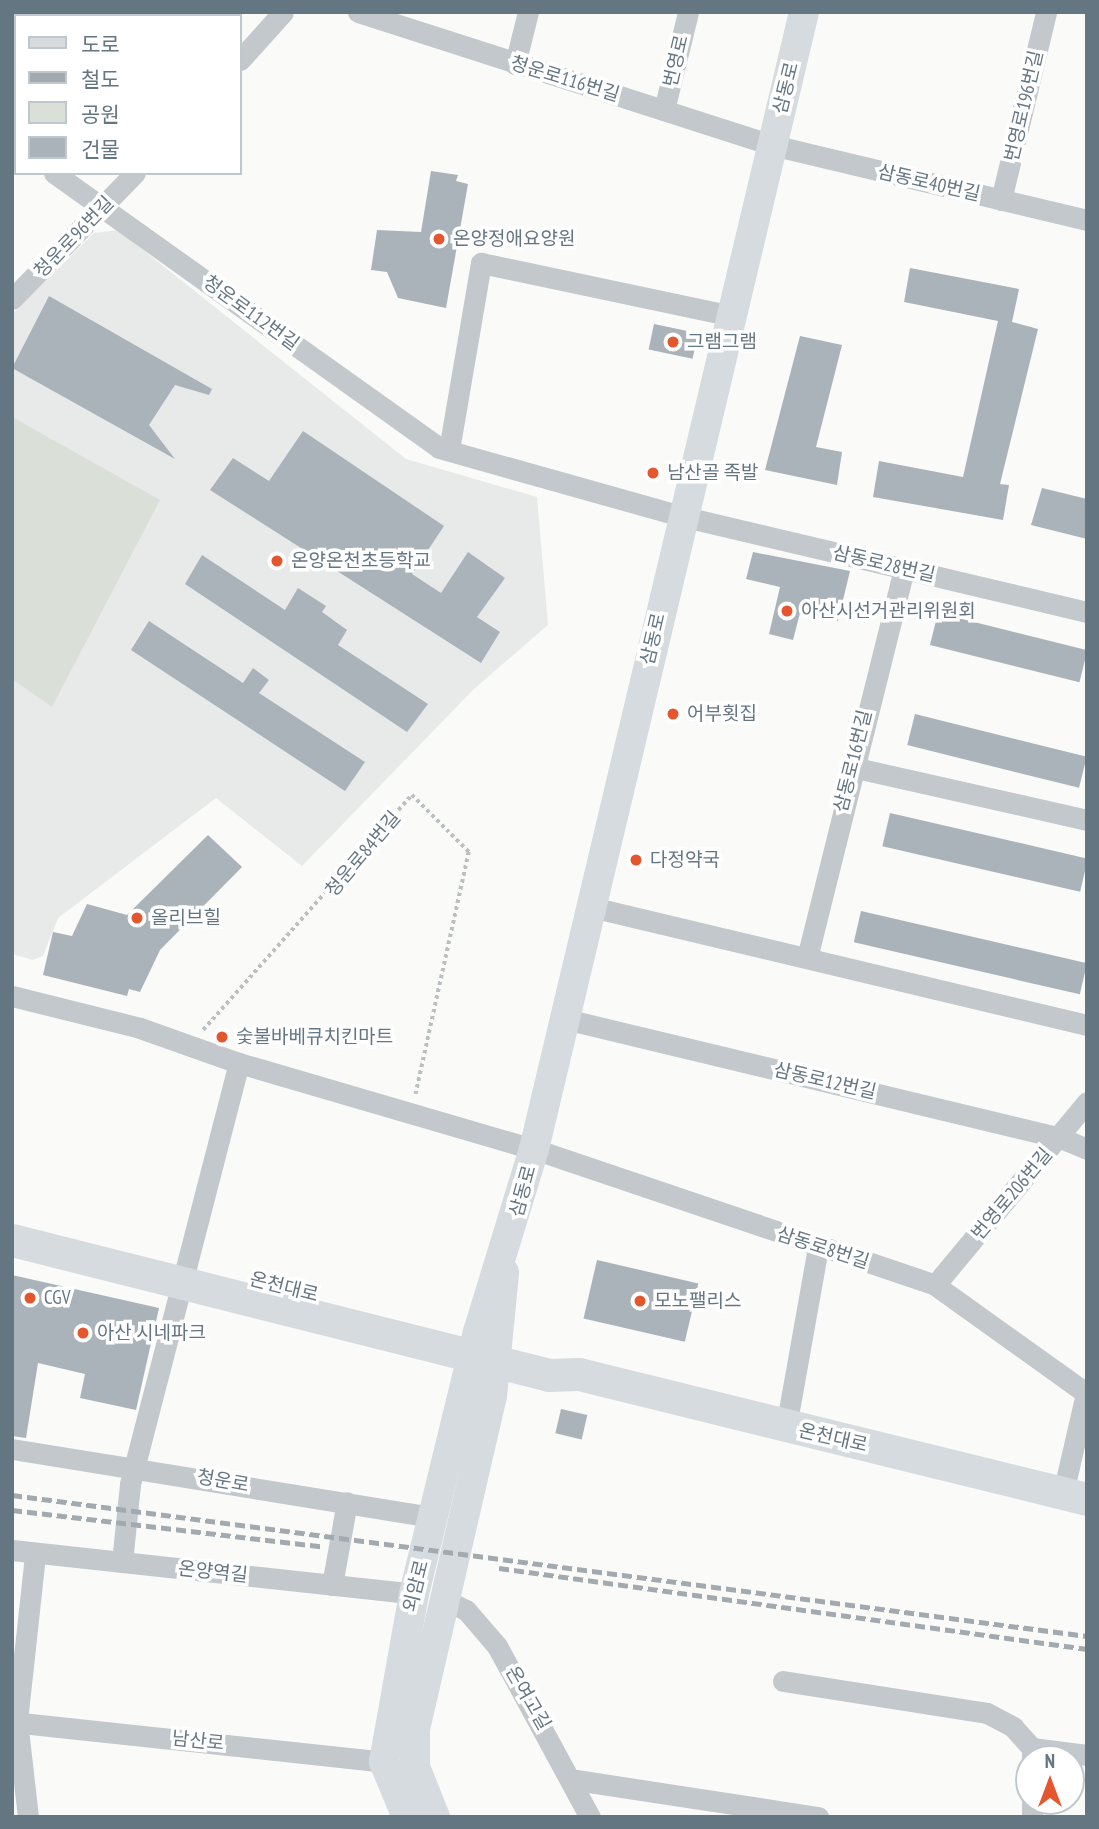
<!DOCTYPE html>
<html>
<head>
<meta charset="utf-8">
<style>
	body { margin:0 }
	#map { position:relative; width:1099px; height:1829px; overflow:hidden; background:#fafaf8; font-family:"PT Sans Narrow","Noto Sans KR",sans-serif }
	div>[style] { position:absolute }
	.built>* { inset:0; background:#e8e9e9 }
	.green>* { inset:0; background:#dadfd7 }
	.building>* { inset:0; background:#aab3b9; transform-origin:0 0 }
	.path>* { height:3.5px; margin-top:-1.75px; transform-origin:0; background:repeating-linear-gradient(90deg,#bbbfc2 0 3.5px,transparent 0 7px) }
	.street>* { height:21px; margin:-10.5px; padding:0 10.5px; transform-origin:10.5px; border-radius:10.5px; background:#c3c8cc }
	.secondary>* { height:30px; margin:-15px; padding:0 15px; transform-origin:15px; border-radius:15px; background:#d6dbdf }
	.primary>* { height:33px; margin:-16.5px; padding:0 16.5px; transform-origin:16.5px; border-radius:16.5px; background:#d6dbdf }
	.rail>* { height:5px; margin-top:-2.5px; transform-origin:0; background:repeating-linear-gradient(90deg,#a2aab0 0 10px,transparent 0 15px) }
	.dots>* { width:19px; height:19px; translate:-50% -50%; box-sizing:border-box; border:4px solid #fff; border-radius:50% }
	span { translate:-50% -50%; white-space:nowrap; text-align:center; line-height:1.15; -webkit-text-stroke:7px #fff; paint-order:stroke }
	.street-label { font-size:19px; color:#657683 }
	.poi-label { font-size:19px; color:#657683 }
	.left { translate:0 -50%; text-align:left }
	.frame { position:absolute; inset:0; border:14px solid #657683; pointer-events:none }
	.legend { position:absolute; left:14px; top:14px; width:228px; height:161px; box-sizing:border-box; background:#fff; border:2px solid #c1c8cd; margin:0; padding:9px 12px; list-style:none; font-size:21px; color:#657683 }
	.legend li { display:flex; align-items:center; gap:14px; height:35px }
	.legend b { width:35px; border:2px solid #c1c8cd }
	.north { position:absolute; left:1015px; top:1745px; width:70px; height:70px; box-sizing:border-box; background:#fff; border:2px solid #c1c8cd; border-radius:50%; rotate:0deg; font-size:19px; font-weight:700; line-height:28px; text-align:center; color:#657683 }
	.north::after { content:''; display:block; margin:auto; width:24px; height:32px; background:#e4572e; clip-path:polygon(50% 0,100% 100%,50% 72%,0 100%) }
</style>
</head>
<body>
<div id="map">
	<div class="built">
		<i style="clip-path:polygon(118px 230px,406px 459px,537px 497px,548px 625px,474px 689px,302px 866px,216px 798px,58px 918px,43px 956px,33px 960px,12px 954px,12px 314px,94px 233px)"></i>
	</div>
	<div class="green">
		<i style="clip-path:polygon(12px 417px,160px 500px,52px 707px,12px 679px)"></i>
	</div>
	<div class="building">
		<i style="clip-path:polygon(431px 171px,458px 175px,456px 181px,468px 184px,446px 308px,398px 298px,387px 272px,371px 270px,377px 230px,421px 232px)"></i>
		<i style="clip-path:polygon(910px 268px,1019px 289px,1012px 322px,1038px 329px,1000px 484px,1009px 485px,1003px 520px,873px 497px,879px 461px,963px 477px,998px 321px,904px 302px)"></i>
		<i style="clip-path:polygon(49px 296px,212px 389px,209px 395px,175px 385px,149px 425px,175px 459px,12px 368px)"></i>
		<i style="left:654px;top:324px;width:45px;height:26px;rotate:12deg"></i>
		<i style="clip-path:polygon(800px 336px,842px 345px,816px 447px,842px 452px,837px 485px,765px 470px)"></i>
		<i style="clip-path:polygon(303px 431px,444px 526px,412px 574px,441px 593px,468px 552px,505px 578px,477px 617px,500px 632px,481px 663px,210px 490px,233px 458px,269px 481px)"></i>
		<i style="clip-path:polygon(1042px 488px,1087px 499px,1087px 539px,1031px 525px)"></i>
		<i style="clip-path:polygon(753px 552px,850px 571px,838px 621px,800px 613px,793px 640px,769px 634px,780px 587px,746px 579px)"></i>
		<i style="clip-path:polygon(202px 555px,285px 610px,298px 588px,326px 606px,322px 612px,347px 630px,338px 645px,428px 704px,407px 732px,185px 584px)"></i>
		<i style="left:938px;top:613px;width:154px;height:33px;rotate:14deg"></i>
		<i style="clip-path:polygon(149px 621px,243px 683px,253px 668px,269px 680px,259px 693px,365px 762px,345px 791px,131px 650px)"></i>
		<i style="left:915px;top:714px;width:177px;height:32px;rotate:14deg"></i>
		<i style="left:890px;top:813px;width:203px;height:34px;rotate:13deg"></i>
		<i style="clip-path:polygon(208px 835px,242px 867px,160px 950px,140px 992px,129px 989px,127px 996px,43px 975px,53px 932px,72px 936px,87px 904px,127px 915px)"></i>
		<i style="left:861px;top:911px;width:232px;height:32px;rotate:13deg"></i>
		<i style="left:597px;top:1260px;width:104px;height:60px;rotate:13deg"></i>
		<i style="clip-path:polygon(12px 1275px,159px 1308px,136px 1410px,80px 1398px,85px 1374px,38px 1363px,26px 1438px,12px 1436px)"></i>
		<i style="left:561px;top:1409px;width:27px;height:25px;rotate:13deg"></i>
	</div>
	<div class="path">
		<i style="left:203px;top:1030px;width:314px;rotate:-48.4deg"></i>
		<i style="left:412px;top:795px;width:81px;rotate:45deg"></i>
		<i style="left:469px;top:852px;width:248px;rotate:102.4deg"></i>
	</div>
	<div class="street">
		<i style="left:358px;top:12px;width:435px;rotate:17.8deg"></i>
		<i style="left:772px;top:145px;width:324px;rotate:13.4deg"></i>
		<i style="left:240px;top:60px;width:64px;rotate:-48.1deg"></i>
		<i style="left:515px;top:64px;width:54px;rotate:-76deg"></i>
		<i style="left:664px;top:110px;width:101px;rotate:-76.2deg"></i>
		<i style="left:12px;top:145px;width:5px;rotate:37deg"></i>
		<i style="left:54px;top:173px;width:473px;rotate:35.5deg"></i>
		<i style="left:439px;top:448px;width:251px;rotate:15.7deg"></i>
		<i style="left:681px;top:516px;width:417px;rotate:13.3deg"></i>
		<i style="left:1001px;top:200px;width:193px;rotate:-76.5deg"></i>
		<i style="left:12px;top:299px;width:176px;rotate:-45.7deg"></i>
		<i style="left:449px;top:450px;width:190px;rotate:-80.3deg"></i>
		<i style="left:481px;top:263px;width:257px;rotate:11.9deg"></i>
		<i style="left:852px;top:767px;width:241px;rotate:12.7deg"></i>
		<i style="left:587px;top:906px;width:514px;rotate:13.39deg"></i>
		<i style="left:808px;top:954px;width:397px;rotate:-76deg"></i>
		<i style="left:12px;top:996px;width:132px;rotate:14deg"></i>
		<i style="left:140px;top:1028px;width:105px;rotate:19.5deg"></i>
		<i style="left:239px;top:1063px;width:307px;rotate:16.3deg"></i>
		<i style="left:534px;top:1149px;width:423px;rotate:18.7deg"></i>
		<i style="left:935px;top:1285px;width:187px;rotate:35.6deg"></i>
		<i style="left:561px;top:1018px;width:514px;rotate:13.5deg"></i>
		<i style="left:1061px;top:1138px;width:28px;rotate:23deg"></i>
		<i style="left:935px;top:1285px;width:238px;rotate:-50.3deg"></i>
		<i style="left:786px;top:1427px;width:183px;rotate:-79.9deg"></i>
		<i style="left:12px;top:1449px;width:426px;rotate:9.2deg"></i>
		<i style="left:1063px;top:1493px;width:103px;rotate:-77deg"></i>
		<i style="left:12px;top:1550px;width:404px;rotate:6.2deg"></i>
		<i style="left:122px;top:1562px;width:78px;rotate:-84.1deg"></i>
		<i style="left:130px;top:1484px;width:435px;rotate:-75.5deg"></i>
		<i style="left:332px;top:1585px;width:84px;rotate:-79.8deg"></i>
		<i style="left:442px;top:1598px;width:27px;rotate:27deg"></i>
		<i style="left:466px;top:1610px;width:48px;rotate:49.3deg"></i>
		<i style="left:497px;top:1646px;width:195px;rotate:61.5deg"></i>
		<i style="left:783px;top:1681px;width:206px;rotate:8.9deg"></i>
		<i style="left:987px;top:1713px;width:30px;rotate:28deg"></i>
		<i style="left:1013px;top:1727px;width:28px;rotate:48deg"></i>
		<i style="left:12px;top:1722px;width:374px;rotate:6.1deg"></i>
		<i style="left:1032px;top:1759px;width:11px;rotate:-90deg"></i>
		<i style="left:1032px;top:1748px;width:55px;rotate:7.3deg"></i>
		<i style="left:576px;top:1780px;width:245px;rotate:8.7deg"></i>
		<i style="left:28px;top:1817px;width:97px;rotate:-96.5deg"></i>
		<i style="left:17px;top:1721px;width:168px;rotate:-83.8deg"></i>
		<i style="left:1032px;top:1817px;width:16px;rotate:-90deg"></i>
	</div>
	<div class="secondary">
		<i style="left:407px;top:1817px;width:60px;rotate:-112.7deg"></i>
		<i style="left:384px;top:1762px;width:171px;rotate:-79.9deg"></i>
		<i style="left:414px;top:1594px;width:270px;rotate:-76.3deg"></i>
		<i style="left:478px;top:1332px;width:191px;rotate:-73deg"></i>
		<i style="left:534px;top:1149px;width:1169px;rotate:-76.64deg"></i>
		<i style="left:435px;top:1817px;width:54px;rotate:-111.8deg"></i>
		<i style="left:415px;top:1767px;width:38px;rotate:-90deg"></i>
		<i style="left:415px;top:1729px;width:342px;rotate:-77deg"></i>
		<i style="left:492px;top:1396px;width:124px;rotate:-84.4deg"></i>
	</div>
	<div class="primary">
		<i style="left:12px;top:1240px;width:554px;rotate:14.11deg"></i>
		<i style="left:549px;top:1375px;width:30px;rotate:-2deg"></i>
		<i style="left:579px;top:1374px;width:523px;rotate:13.82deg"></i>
	</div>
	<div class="rail">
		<i style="left:12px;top:1495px;width:1084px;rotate:7.47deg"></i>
		<i style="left:12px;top:1510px;width:315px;rotate:6.7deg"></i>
		<i style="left:499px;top:1568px;width:594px;rotate:7.84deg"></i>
	</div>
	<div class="dots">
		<i style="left:439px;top:239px;background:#e4572e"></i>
		<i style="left:673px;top:342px;background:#e4572e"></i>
		<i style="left:653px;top:473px;background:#e4572e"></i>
		<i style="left:277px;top:561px;background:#e4572e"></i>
		<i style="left:787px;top:611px;background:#e4572e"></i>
		<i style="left:673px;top:714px;background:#e4572e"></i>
		<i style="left:636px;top:860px;background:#e4572e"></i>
		<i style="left:137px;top:918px;background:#e4572e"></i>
		<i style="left:222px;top:1037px;background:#e4572e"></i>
		<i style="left:30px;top:1298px;background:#e4572e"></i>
		<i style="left:640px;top:1301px;background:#e4572e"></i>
		<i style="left:83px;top:1333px;background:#e4572e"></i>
	</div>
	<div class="street-label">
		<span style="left:676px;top:61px;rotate:-77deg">번영로</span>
		<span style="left:565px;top:79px;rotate:17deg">청운로116번길</span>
		<span style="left:786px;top:88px;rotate:-76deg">삼동로</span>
		<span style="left:1024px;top:106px;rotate:-77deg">번영로196번길</span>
		<span style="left:929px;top:183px;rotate:13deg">삼동로40번길</span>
		<span style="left:74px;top:237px;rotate:-46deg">청운로96번길</span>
		<span style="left:251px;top:313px;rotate:36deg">청운로112번길</span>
		<span style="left:884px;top:564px;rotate:13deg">삼동로28번길</span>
		<span style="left:653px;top:639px;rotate:-77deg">삼동로</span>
		<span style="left:853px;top:761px;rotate:-76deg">삼동로16번길</span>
		<span style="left:363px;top:854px;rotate:-50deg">청운로84번길</span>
		<span style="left:825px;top:1081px;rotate:13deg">삼동로12번길</span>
		<span style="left:523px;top:1191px;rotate:-75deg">삼동로</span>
		<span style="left:1012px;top:1194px;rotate:-50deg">번영로206번길</span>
		<span style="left:823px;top:1248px;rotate:18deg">삼동로8번길</span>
		<span style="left:284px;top:1287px;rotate:14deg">온천대로</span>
		<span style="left:833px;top:1438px;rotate:13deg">온천대로</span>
		<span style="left:223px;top:1481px;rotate:10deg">청운로</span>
		<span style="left:213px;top:1572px;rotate:6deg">온양역길</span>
		<span style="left:416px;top:1586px;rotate:-76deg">외암로</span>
		<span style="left:528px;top:1698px;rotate:60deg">온여고길</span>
		<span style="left:198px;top:1741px;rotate:6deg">남산로</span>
	</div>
	<div class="poi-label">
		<span class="left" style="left:453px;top:239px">온양정애요양원</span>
		<span class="left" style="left:687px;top:342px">그램그램</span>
		<span class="left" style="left:667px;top:473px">남산골 족발</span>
		<span class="left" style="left:291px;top:561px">온양온천초등학교</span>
		<span class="left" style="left:801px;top:611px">아산시선거관리위원회</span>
		<span class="left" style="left:687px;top:714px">어부횟집</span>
		<span class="left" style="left:650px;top:860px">다정약국</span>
		<span class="left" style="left:151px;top:918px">올리브힐</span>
		<span class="left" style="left:236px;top:1037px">숯불바베큐치킨마트</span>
		<span class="left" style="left:44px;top:1298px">CGV</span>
		<span class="left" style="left:654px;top:1301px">모노팰리스</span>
		<span class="left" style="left:97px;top:1333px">아산 시네파크</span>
	</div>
	<div class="frame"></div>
	<ul class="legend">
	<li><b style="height:9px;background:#d6dbdf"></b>도로</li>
	<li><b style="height:9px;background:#a2aab0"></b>철도</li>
	<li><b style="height:19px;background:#dadfd7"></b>공원</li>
	<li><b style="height:19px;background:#aab3b9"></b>건물</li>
	</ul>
	<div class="north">N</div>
</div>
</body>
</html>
